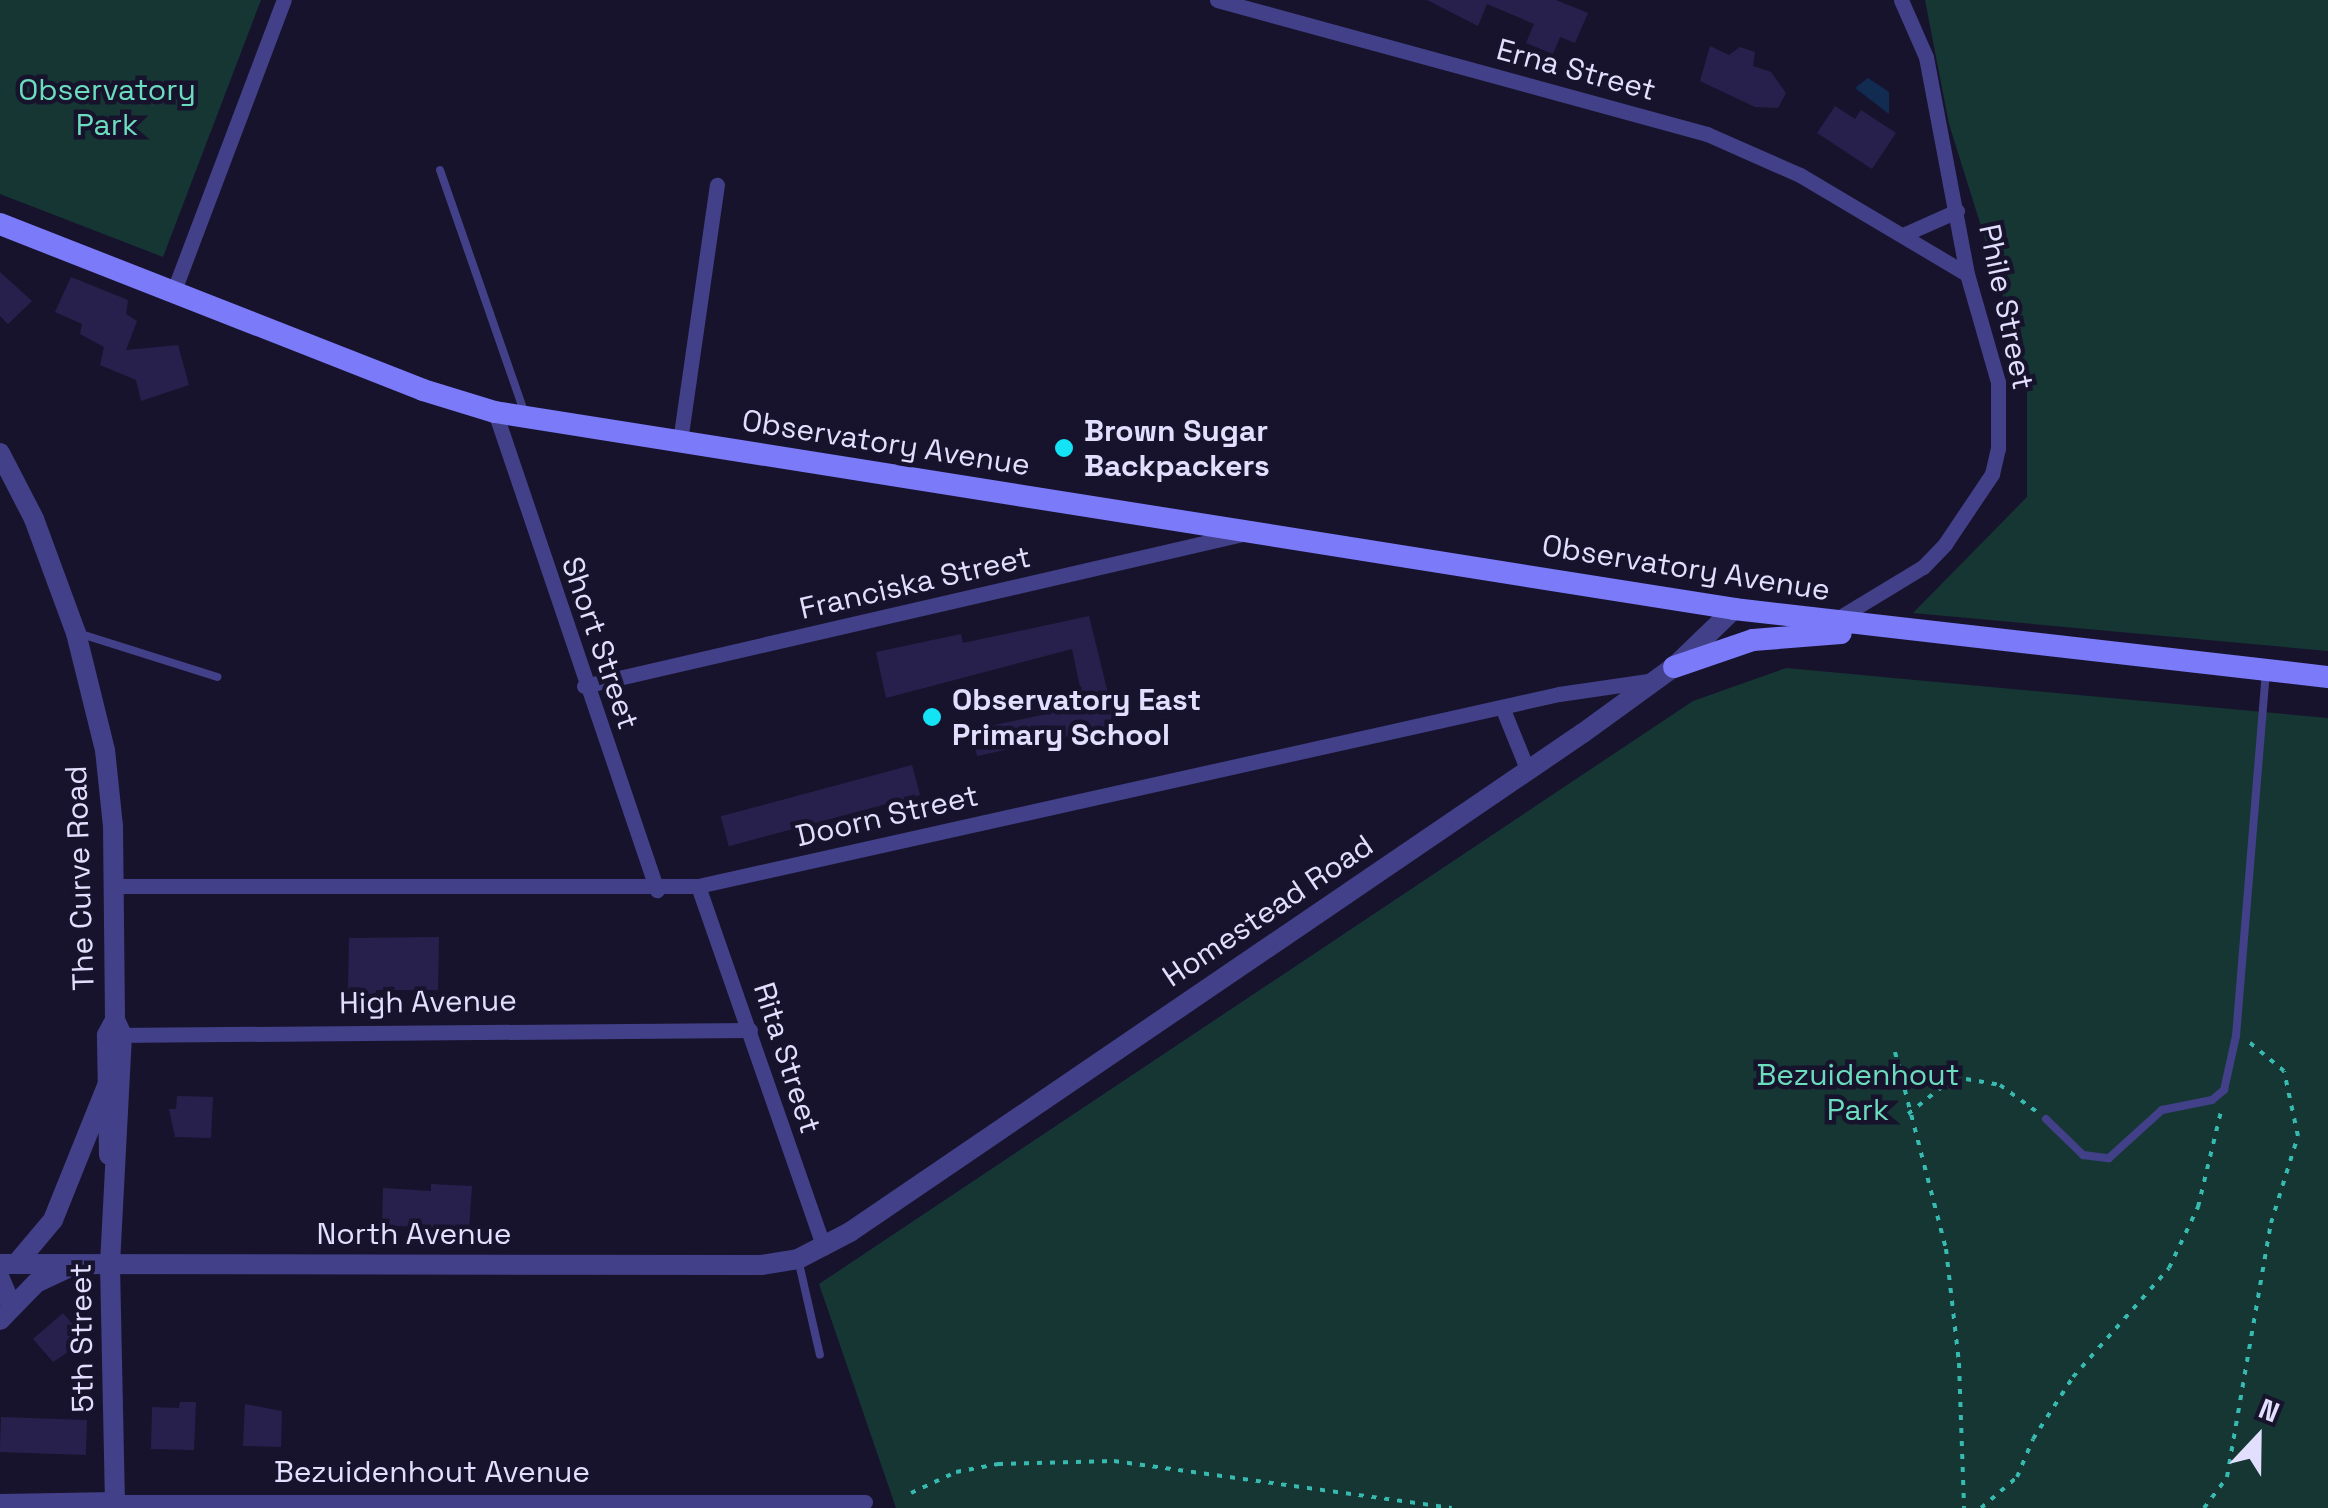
<!DOCTYPE html>
<html>
<head>
<meta charset="utf-8">
<style>
	body { margin:0 }
	#map { position:relative; width:2328px; height:1508px; overflow:hidden; background:#17132c; font-family:"Space Grotesk",sans-serif }
	div>[style] { position:absolute }
	.green>* { inset:0; background:#163634 }
	.water>* { inset:0; background:#122b51 }
	.building>* { inset:0; background:#28204c; transform-origin:0 0 }
	.path>* { height:4px; margin-top:-2px; transform-origin:0; background:repeating-linear-gradient(90deg,#37bab0 0 5px,transparent 0 13px) }
	.service>* { height:8px; margin:-4px; padding:0 4px; transform-origin:4px; border-radius:4px; background:#424088 }
	.minor>* { height:15px; margin:-7.5px; padding:0 7.5px; transform-origin:7.5px; border-radius:7.5px; background:#424088 }
	.tertiary>* { height:20px; margin:-10px; padding:0 10px; transform-origin:10px; border-radius:10px; background:#424088 }
	.secondary>* { height:22px; margin:-11px; padding:0 11px; transform-origin:11px; border-radius:11px; background:#7b7af9 }
	.dots>* { width:28px; height:28px; translate:-50% -50%; box-sizing:border-box; border:5px solid #17132c; border-radius:50% }
	span { translate:-50% -50%; white-space:nowrap; text-align:center; line-height:1.15; -webkit-text-stroke:9px #17132c; paint-order:stroke }
	.street-label { font-size:30px; color:#e2dffe }
	.park-label { font-size:30px; color:#6cdcbe }
	.poi-label { font-size:30px; color:#e2dffe; font-weight:700 }
	.left { translate:0 -50%; text-align:left }
	.north { position:absolute; left:2208px; top:1388px; width:100px; height:100px; -webkit-text-stroke:8px #17132c; paint-order:stroke; rotate:22deg; font-size:28px; font-weight:700; line-height:40px; text-align:center; color:#e2dffe }
	.north::after { content:''; display:block; margin:auto; width:35px; height:45px; background:#e2dffe; clip-path:polygon(50% 0,100% 100%,50% 72%,0 100%) }
</style>
</head>
<body>
<div id="map">
	<div class="green">
		<i style="clip-path:polygon(0 0,261px 0,163px 257px,0 194px)"></i>
		<i style="clip-path:polygon(1925px 0,2328px 0,2328px 651px,1913px 613px,2027px 497px,2027px 373px,1949px 124px)"></i>
		<i style="clip-path:polygon(1786px 668px,2328px 718px,2328px 1508px,896px 1508px,819px 1284px,1693px 701px)"></i>
	</div>
	<div class="water">
		<i style="clip-path:polygon(1868px 78px,1889px 92px,1889px 114px,1855px 88px)"></i>
	</div>
	<div class="building">
		<i style="clip-path:polygon(1427px 0,1556px 0,1588px 13px,1575px 43px,1560px 37px,1553px 54px,1526px 43px,1534px 24px,1487px 4px,1478px 26px)"></i>
		<i style="clip-path:polygon(1710px 46px,1729px 55px,1740px 47px,1755px 52px,1753px 66px,1771px 72px,1786px 93px,1778px 108px,1755px 107px,1700px 81px)"></i>
		<i style="clip-path:polygon(1835px 106px,1855px 119px,1861px 110px,1896px 133px,1872px 169px,1817px 133px)"></i>
		<i style="clip-path:polygon(0 272px,32px 301px,8px 324px,0 316px)"></i>
		<i style="clip-path:polygon(71px 277px,128px 300px,126px 314px,137px 321px,126px 350px,178px 345px,189px 385px,141px 401px,136px 380px,100px 365px,104px 347px,80px 334px,82px 324px,55px 312px)"></i>
		<i style="clip-path:polygon(1089px 616px,1116px 726px,977px 756px,971px 730px,1084px 706px,1072px 649px,886px 698px,876px 652px,961px 634px,963px 643px)"></i>
		<i style="left:912px;top:765px;width:31px;height:198px;rotate:75deg"></i>
		<i style="clip-path:polygon(439px 937px,438px 990px,376px 990px,375px 997px,348px 989px,349px 938px)"></i>
		<i style="clip-path:polygon(177px 1096px,213px 1097px,211px 1138px,175px 1137px,169px 1109px,176px 1109px)"></i>
		<i style="clip-path:polygon(431px 1184px,472px 1186px,469px 1230px,382px 1225px,383px 1188px,431px 1191px)"></i>
		<i style="clip-path:polygon(63px 1313px,86px 1340px,53px 1362px,33px 1339px)"></i>
		<i style="clip-path:polygon(180px 1402px,196px 1402px,194px 1450px,151px 1449px,152px 1407px,179px 1408px)"></i>
		<i style="clip-path:polygon(245px 1404px,282px 1411px,281px 1447px,243px 1446px)"></i>
		<i style="left:87px;top:1420px;width:35px;height:86px;rotate:92deg"></i>
	</div>
	<div class="path">
		<i style="left:1895px;top:1052px;width:203px;rotate:75.5deg"></i>
		<i style="left:1946px;top:1249px;width:115px;rotate:83.5deg"></i>
		<i style="left:1959px;top:1363px;width:145px;rotate:88deg"></i>
		<i style="left:1908px;top:1114px;width:45px;rotate:-38.7deg"></i>
		<i style="left:1943px;top:1086px;width:24px;rotate:-17deg"></i>
		<i style="left:1966px;top:1079px;width:35px;rotate:10deg"></i>
		<i style="left:2000px;top:1085px;width:46px;rotate:36.1deg"></i>
		<i style="left:911px;top:1493px;width:50px;rotate:-25deg"></i>
		<i style="left:956px;top:1472px;width:43px;rotate:-10.8deg"></i>
		<i style="left:998px;top:1464px;width:116px;rotate:-1.5deg"></i>
		<i style="left:1114px;top:1461px;width:341px;rotate:7.9deg"></i>
		<i style="left:1981px;top:1508px;width:48px;rotate:-40.7deg"></i>
		<i style="left:2017px;top:1477px;width:41px;rotate:-67.2deg"></i>
		<i style="left:2033px;top:1439px;width:74px;rotate:-57.2deg"></i>
		<i style="left:2073px;top:1377px;width:145px;rotate:-48.6deg"></i>
		<i style="left:2169px;top:1268px;width:68px;rotate:-64.6deg"></i>
		<i style="left:2198px;top:1207px;width:103px;rotate:-76.5deg"></i>
		<i style="left:2204px;top:1508px;width:39px;rotate:-53deg"></i>
		<i style="left:2227px;top:1477px;width:258px;rotate:-80.2deg"></i>
		<i style="left:2271px;top:1223px;width:91px;rotate:-72.8deg"></i>
		<i style="left:2298px;top:1136px;width:66px;rotate:-102.2deg"></i>
		<i style="left:2284px;top:1071px;width:45px;rotate:-140.4deg"></i>
	</div>
	<div class="service">
		<i style="left:440px;top:170px;width:255px;rotate:70.8deg"></i>
		<i style="left:81px;top:634px;width:143px;rotate:17.5deg"></i>
		<i style="left:2046px;top:1119px;width:52px;rotate:44.2deg"></i>
		<i style="left:2083px;top:1155px;width:26px;rotate:7deg"></i>
		<i style="left:2109px;top:1158px;width:72px;rotate:-42.2deg"></i>
		<i style="left:2162px;top:1110px;width:51px;rotate:-11.3deg"></i>
		<i style="left:2212px;top:1100px;width:16px;rotate:-40deg"></i>
		<i style="left:2224px;top:1090px;width:55px;rotate:-77.5deg"></i>
		<i style="left:2236px;top:1036px;width:366px;rotate:-85.3deg"></i>
		<i style="left:798px;top:1259px;width:98px;rotate:77.1deg"></i>
	</div>
	<div class="minor">
		<i style="left:1217px;top:0;width:508px;rotate:15.29deg"></i>
		<i style="left:1707px;top:134px;width:102px;rotate:23.8deg"></i>
		<i style="left:1800px;top:175px;width:194px;rotate:30.7deg"></i>
		<i style="left:1905px;top:234px;width:57px;rotate:-23.9deg"></i>
		<i style="left:173px;top:293px;width:313px;rotate:-69.3deg"></i>
		<i style="left:495px;top:412px;width:505px;rotate:71.28deg"></i>
		<i style="left:680px;top:441px;width:259px;rotate:-81.8deg"></i>
		<i style="left:1837px;top:619px;width:100px;rotate:-31.2deg"></i>
		<i style="left:1923px;top:567px;width:32px;rotate:-46deg"></i>
		<i style="left:1945px;top:544px;width:84px;rotate:-56.1deg"></i>
		<i style="left:1992px;top:474px;width:26px;rotate:-77deg"></i>
		<i style="left:1998px;top:449px;width:67px;rotate:-90deg"></i>
		<i style="left:1998px;top:382px;width:112px;rotate:-106deg"></i>
		<i style="left:1967px;top:274px;width:221px;rotate:-100.7deg"></i>
		<i style="left:1926px;top:57px;width:62px;rotate:-113.7deg"></i>
		<i style="left:584px;top:686px;width:676px;rotate:-12.99deg"></i>
		<i style="left:1502px;top:707px;width:69px;rotate:67.9deg"></i>
		<i style="left:116px;top:886px;width:582px"></i>
		<i style="left:698px;top:886px;width:882px;rotate:-12.57deg"></i>
		<i style="left:1559px;top:694px;width:97px;rotate:-8.3deg"></i>
		<i style="left:698px;top:886px;width:383px;rotate:70.8deg"></i>
		<i style="left:111px;top:1035px;width:639px;rotate:-0.45deg"></i>
		<i style="left:115px;top:1502px;width:750px"></i>
	</div>
	<div class="tertiary">
		<i style="left:0;top:453px;width:74px;rotate:62.7deg"></i>
		<i style="left:34px;top:519px;width:121px;rotate:69.8deg"></i>
		<i style="left:76px;top:633px;width:121px;rotate:76.1deg"></i>
		<i style="left:105px;top:750px;width:76px;rotate:84deg"></i>
		<i style="left:113px;top:826px;width:194px;rotate:89.4deg"></i>
		<i style="left:115px;top:1020px;width:17px;rotate:65deg"></i>
		<i style="left:122px;top:1035px;width:230px;rotate:93deg"></i>
		<i style="left:110px;top:1265px;width:243px;rotate:88.8deg"></i>
		<i style="left:109px;top:1155px;width:120px;rotate:-91deg"></i>
		<i style="left:107px;top:1035px;width:17px;rotate:-62deg"></i>
		<i style="left:0;top:1264px;width:761px;rotate:0.08deg"></i>
		<i style="left:761px;top:1265px;width:37px;rotate:-9deg"></i>
		<i style="left:798px;top:1259px;width:59px;rotate:-27.4deg"></i>
		<i style="left:850px;top:1232px;width:887px;rotate:-34.25deg"></i>
		<i style="left:1583px;top:733px;width:112px;rotate:-36deg"></i>
		<i style="left:1674px;top:667px;width:83px;rotate:-44deg"></i>
		<i style="left:16px;top:1264px;width:57px;rotate:-49.9deg"></i>
		<i style="left:53px;top:1220px;width:144px;rotate:-68.1deg"></i>
		<i style="left:0;top:1279px;width:30px;rotate:67deg"></i>
		<i style="left:0;top:1320px;width:52px;rotate:-45.8deg"></i>
		<i style="left:36px;top:1283px;width:33px;rotate:-25deg"></i>
		<i style="left:0;top:1504px;width:115px;rotate:-1deg"></i>
	</div>
	<div class="secondary">
		<i style="left:0;top:224px;width:454px;rotate:21.4deg"></i>
		<i style="left:423px;top:390px;width:75px;rotate:17deg"></i>
		<i style="left:495px;top:412px;width:1255px;rotate:9.03deg"></i>
		<i style="left:1734px;top:609px;width:598px;rotate:6.53deg"></i>
		<i style="left:1674px;top:667px;width:83px;rotate:-18.9deg"></i>
		<i style="left:1753px;top:640px;width:88px;rotate:-4.5deg"></i>
	</div>
	<div class="dots">
		<i style="left:1064px;top:448px;background:#14e2f5"></i>
		<i style="left:932px;top:717px;background:#14e2f5"></i>
	</div>
	<div class="street-label">
		<span style="left:1576px;top:70px;rotate:15deg">Erna Street</span>
		<span style="left:2006px;top:307px;rotate:78deg">Phile Street</span>
		<span style="left:886px;top:443px;rotate:9deg">Observatory Avenue</span>
		<span style="left:1686px;top:568px;rotate:9deg">Observatory Avenue</span>
		<span style="left:915px;top:583px;rotate:-13deg">Franciska Street</span>
		<span style="left:600px;top:643px;rotate:71deg">Short Street</span>
		<span style="left:887px;top:816px;rotate:-13deg">Doorn Street</span>
		<span style="left:80px;top:878px;rotate:-92deg">The Curve Road</span>
		<span style="left:1268px;top:911px;rotate:-34deg">Homestead Road</span>
		<span style="left:428px;top:1002px;rotate:-1deg">High Avenue</span>
		<span style="left:787px;top:1058px;rotate:72deg">Rita Street</span>
		<span style="left:414px;top:1234px">North Avenue</span>
		<span style="left:82px;top:1338px;rotate:-91deg">5th Street</span>
		<span style="left:432px;top:1472px">Bezuidenhout Avenue</span>
	</div>
	<div class="park-label">
		<span style="left:107px;top:107px">Observatory<br>Park</span>
		<span style="left:1858px;top:1092px">Bezuidenhout<br>Park</span>
	</div>
	<div class="poi-label">
		<span class="left" style="left:1084px;top:448px">Brown Sugar<br>Backpackers</span>
		<span class="left" style="left:952px;top:717px">Observatory East<br>Primary School</span>
	</div>
	<div class="north">N</div>
</div>
</body>
</html>
